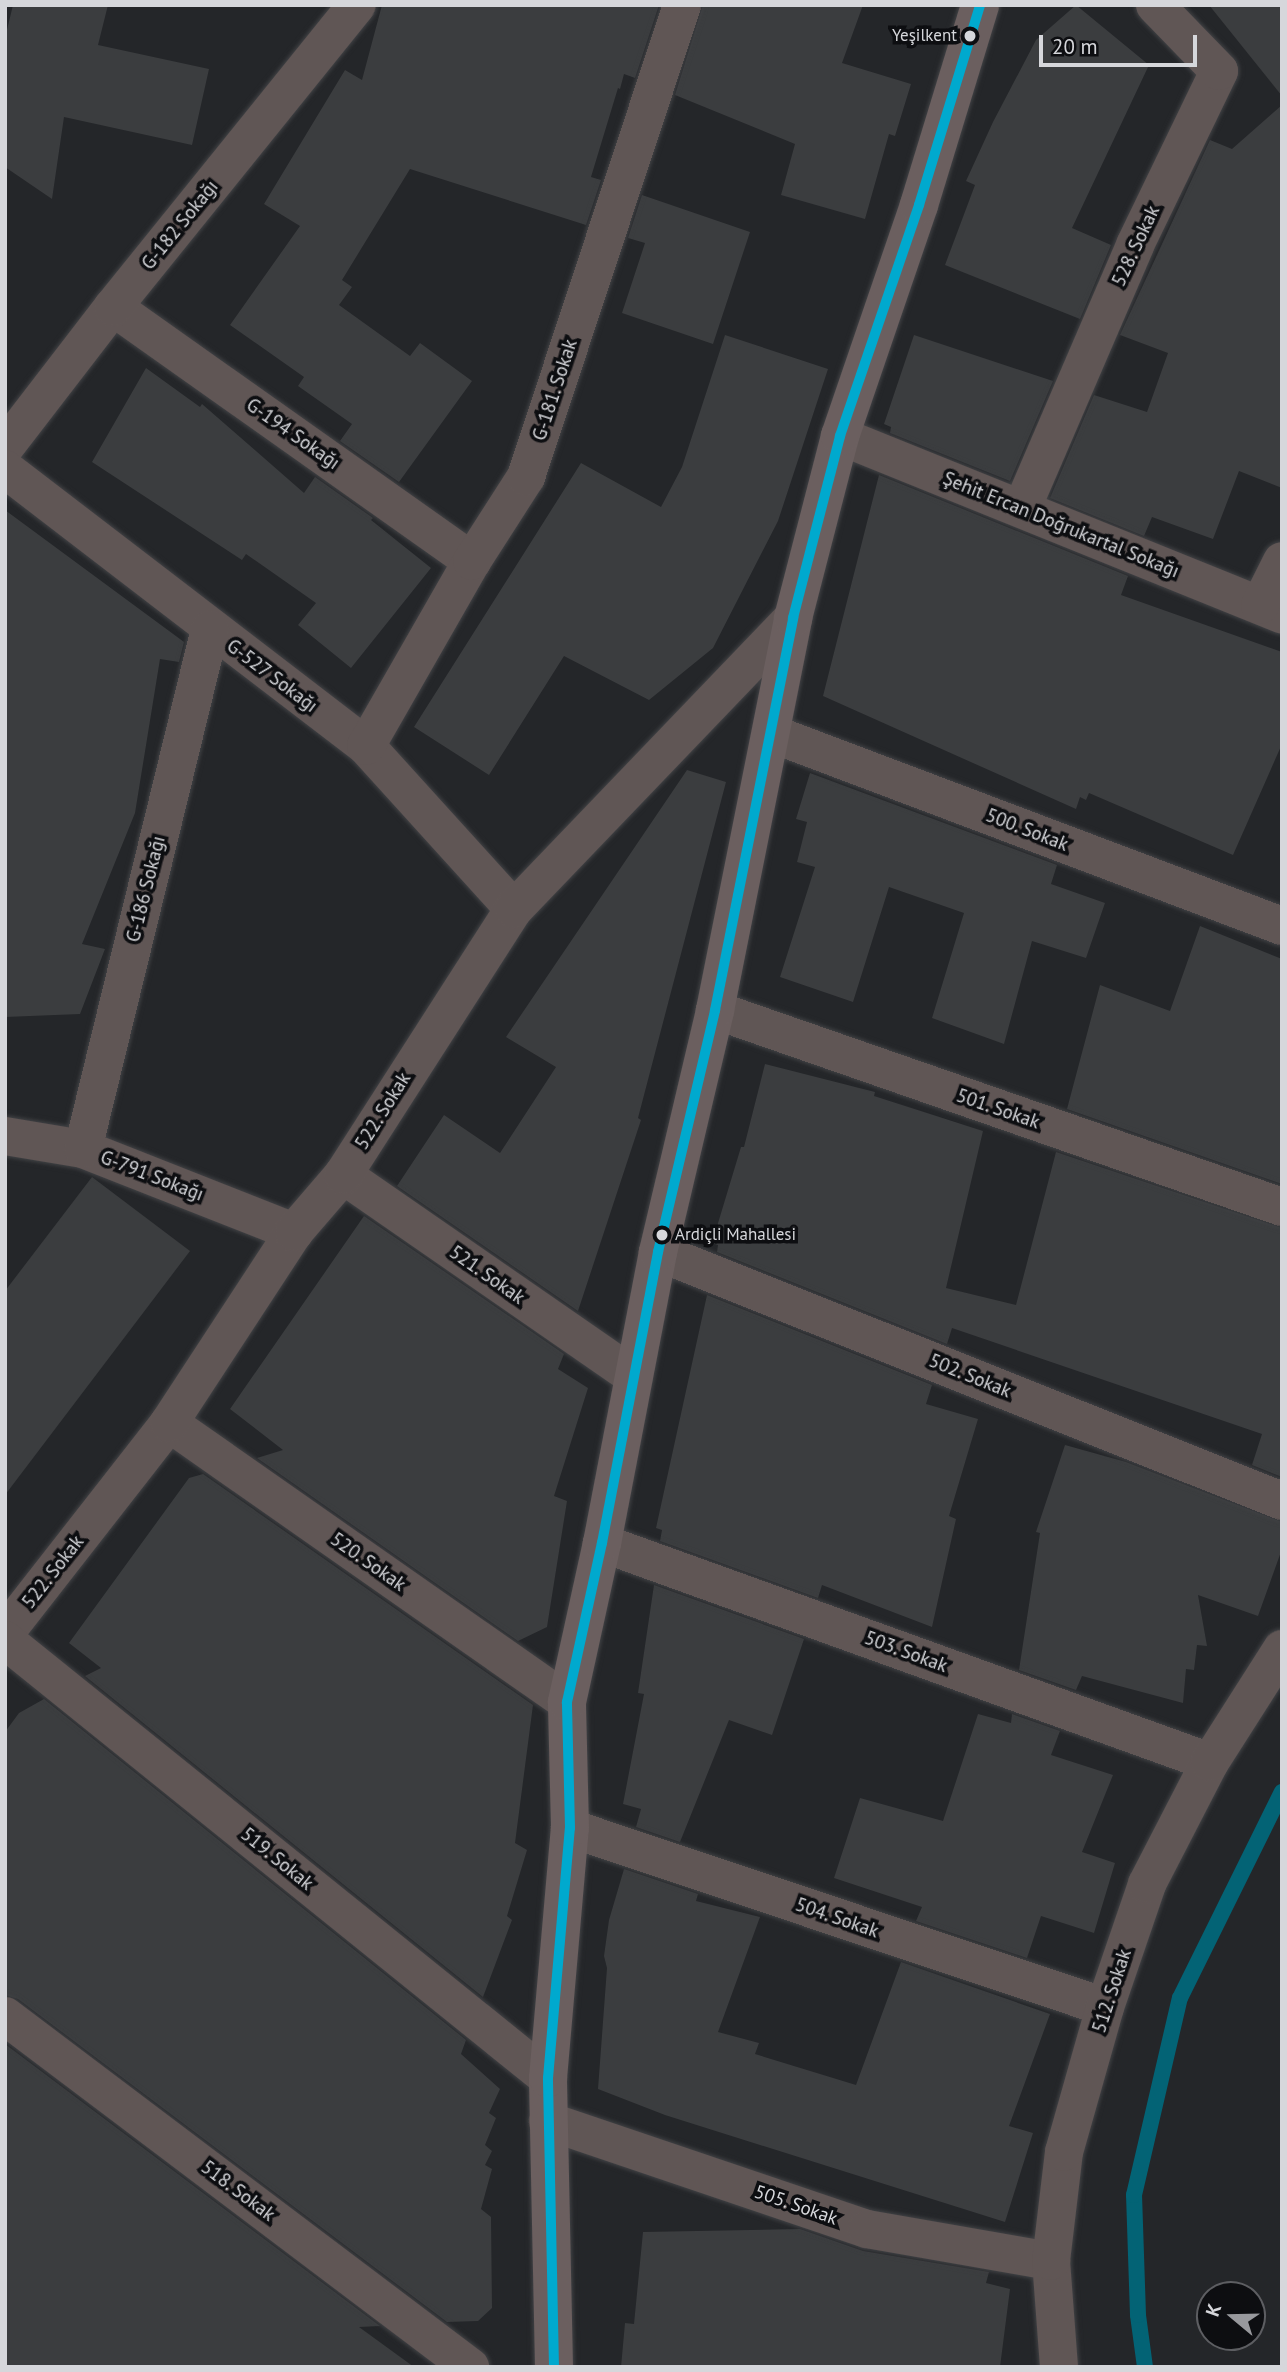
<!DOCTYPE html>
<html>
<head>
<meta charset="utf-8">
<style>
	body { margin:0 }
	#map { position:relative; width:1287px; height:2372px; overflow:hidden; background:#242629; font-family:"PT Sans",sans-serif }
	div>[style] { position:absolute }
	.stream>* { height:16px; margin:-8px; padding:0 8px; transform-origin:8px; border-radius:8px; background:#036375 }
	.building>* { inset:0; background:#3b3d3f }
	.roads { filter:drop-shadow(0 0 2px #414245) drop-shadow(0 0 2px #414245) }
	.minor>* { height:38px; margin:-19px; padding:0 19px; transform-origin:19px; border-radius:19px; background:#605655 }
	.major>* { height:38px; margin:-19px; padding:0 19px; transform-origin:19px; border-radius:19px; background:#6b5f5f }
	.bus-1>* { height:10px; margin:-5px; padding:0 5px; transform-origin:5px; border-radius:5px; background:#00a9ce }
	.dots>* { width:19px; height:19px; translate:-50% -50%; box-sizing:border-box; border:4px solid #0d0e11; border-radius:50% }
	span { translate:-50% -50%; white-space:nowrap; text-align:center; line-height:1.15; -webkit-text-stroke:7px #0d0e11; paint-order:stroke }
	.bus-label { font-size:17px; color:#d6d7db }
	.right { translate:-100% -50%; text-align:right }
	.left { translate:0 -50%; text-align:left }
	.street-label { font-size:19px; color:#d6d7db }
	.frame { position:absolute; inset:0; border:7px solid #d6d7db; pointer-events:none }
	.north { position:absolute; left:1196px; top:2281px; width:70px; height:70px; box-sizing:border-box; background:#0d0e11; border:2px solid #5d5e62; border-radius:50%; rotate:289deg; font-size:19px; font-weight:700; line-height:28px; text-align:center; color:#d6d7db }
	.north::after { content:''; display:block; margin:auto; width:24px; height:32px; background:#98999d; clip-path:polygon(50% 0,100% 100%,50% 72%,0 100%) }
	.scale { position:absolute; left:1039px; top:35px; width:158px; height:32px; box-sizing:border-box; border:4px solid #d6d7db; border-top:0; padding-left:9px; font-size:21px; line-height:24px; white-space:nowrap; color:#d6d7db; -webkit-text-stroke:5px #0d0e11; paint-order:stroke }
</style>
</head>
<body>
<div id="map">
	<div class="stream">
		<i style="left:1145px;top:2367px;width:52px;rotate:-97.7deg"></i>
		<i style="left:1138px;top:2315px;width:120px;rotate:-91.9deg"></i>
		<i style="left:1134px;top:2195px;width:202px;rotate:-76.9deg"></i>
		<i style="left:1180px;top:1998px;width:230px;rotate:-63.7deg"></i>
	</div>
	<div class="building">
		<i style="clip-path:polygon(13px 5px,108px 5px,98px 45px,209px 69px,192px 145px,64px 117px,52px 199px,5px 167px,5px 38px)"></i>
		<i style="clip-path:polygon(382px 5px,659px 5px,635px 78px,624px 74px,620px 89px,618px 88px,591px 177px,601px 180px,586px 225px,410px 169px,342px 280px,352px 287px,339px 305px,410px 356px,420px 343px,472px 381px,399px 482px,340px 441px,352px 424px,298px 386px,304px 377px,230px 325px,300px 226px,264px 204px,345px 70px,362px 80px)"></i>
		<i style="clip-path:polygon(703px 5px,863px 5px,842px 63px,911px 84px,895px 136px,889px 134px,865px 219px,781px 195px,795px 144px,675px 95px)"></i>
		<i style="clip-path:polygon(1076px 5px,1149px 65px,1072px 228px,1111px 245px,1080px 319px,945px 265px,975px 185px,966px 181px,993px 122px,1036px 40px)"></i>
		<i style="clip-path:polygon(1209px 5px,1282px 5px,1282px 96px)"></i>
		<i style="clip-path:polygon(1282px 105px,1282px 488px,1239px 471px,1213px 539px,1152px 517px,1144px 536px,1050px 498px,1094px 395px,1147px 412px,1168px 353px,1120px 335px,1210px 140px,1232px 149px)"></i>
		<i style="clip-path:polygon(642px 195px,750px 232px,713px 344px,622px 313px,645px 243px,628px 238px)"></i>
		<i style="clip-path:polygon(725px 335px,828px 369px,778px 521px,713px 648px,649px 700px,564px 656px,489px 775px,414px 727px,581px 463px,661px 507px,682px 467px)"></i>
		<i style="clip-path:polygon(914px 335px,1053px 381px,1010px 481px,890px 433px,891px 427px,884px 424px)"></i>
		<i style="clip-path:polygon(146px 368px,200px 407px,202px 404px,304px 493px,315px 477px,373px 518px,371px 520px,431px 568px,351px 668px,298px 625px,316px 603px,246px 554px,242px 560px,92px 462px)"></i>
		<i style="clip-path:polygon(879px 475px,1128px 576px,1121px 595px,1282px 652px,1282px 744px,1233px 855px,1089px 793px,1086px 800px,1080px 797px,1076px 809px,823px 696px)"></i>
		<i style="clip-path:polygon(5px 510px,184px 642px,179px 662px,160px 659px,135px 813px,82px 944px,105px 949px,80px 1014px,5px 1017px)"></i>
		<i style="clip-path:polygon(687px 770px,726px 782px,638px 1118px,641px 1120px,578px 1311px,397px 1186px,444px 1115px,500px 1153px,556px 1067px,506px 1037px)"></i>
		<i style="clip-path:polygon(810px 773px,1057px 865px,1051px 884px,1105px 903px,1086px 958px,1032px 941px,1004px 1044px,932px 1018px,964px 913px,889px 887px,853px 1002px,780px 977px,815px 867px,797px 862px,807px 822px,796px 819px)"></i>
		<i style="clip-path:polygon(1200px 926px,1282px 959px,1282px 1184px,1067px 1109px,1100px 985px,1170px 1011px)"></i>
		<i style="clip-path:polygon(765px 1064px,875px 1092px,874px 1096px,983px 1131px,946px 1288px,1016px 1305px,1056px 1152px,1282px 1228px,1282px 1477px,1252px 1465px,1262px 1434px,952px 1328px,947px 1344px,717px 1252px,718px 1245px,712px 1243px,741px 1147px,744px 1147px)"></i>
		<i style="clip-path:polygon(92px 1177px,190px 1251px,5px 1495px,5px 1291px)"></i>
		<i style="clip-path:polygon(364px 1216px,564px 1354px,558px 1369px,588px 1388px,554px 1496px,567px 1501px,547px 1627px,518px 1641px,257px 1458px,283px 1450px,230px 1409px)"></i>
		<i style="clip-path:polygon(707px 1295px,932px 1385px,926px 1404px,978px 1419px,949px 1516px,956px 1519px,932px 1627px,822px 1585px,818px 1598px,660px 1541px,662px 1530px,656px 1528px)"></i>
		<i style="clip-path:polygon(1065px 1445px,1126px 1462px,1282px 1522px,1282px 1549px,1258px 1616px,1198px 1595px,1207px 1646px,1197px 1645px,1194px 1670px,1186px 1669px,1183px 1703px,1082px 1676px,1076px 1690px,1019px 1670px,1040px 1533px,1036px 1532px)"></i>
		<i style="clip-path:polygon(203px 1474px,533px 1705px,515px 1843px,527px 1850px,507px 1916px,512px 1920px,483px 1997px,85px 1676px,101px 1668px,69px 1643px,189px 1478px)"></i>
		<i style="clip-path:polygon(654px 1585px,804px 1639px,772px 1735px,729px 1720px,680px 1842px,636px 1827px,641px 1809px,623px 1804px,644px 1694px,638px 1693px)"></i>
		<i style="clip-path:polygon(44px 1699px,466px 2040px,461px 2054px,500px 2089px,489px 2113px,496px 2118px,485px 2145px,492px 2151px,485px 2165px,492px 2169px,481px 2209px,491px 2217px,492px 2308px,478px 2321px,447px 2322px,18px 1999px,5px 1995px,5px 1732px,19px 1713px)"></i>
		<i style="clip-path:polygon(978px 1714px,1011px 1723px,1012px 1714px,1060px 1731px,1051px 1755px,1113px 1775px,1082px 1852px,1115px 1863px,1094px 1933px,1041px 1916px,1027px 1958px,916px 1921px,922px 1907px,834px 1878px,860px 1798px,943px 1821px)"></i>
		<i style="clip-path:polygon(624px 1869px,698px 1894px,696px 1901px,760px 1917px,718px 2032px,759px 2043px,755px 2054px,856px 2085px,901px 1962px,1050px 2014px,1009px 2126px,1033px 2133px,1005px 2222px,665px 2115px,598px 2089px,607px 1968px,604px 1956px,609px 1920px)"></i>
		<i style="clip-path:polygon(5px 2044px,380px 2326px,359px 2327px,414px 2367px,5px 2367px)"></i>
		<i style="clip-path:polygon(800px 2229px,863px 2251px,989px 2272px,986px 2283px,1010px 2289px,1000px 2367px,621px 2367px,625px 2323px,634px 2324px,643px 2232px)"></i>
	</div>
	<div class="roads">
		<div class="minor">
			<i style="left:113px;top:307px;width:440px;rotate:35.3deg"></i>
			<i style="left:840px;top:436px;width:477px;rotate:22deg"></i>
			<i style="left:5px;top:447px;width:177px;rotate:-52.4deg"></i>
			<i style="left:113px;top:307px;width:388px;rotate:-51.1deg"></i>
			<i style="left:5px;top:469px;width:455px;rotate:37.5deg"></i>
			<i style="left:366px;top:746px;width:220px;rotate:47.8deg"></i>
			<i style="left:1022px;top:508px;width:286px;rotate:-66.7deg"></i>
			<i style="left:1135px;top:245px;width:193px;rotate:-64.2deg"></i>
			<i style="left:1219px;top:71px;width:92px;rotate:-134.1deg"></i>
			<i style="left:1260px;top:605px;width:49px;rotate:-63.4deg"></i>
			<i style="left:773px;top:734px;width:544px;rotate:20.67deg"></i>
			<i style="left:366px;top:746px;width:213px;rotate:-60.2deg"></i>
			<i style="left:472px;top:561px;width:100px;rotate:-57.3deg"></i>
			<i style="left:526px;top:477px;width:497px;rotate:-71.7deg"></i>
			<i style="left:715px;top:1010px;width:600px;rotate:19.16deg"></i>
			<i style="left:5px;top:1136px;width:79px;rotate:9.5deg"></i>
			<i style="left:83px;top:1149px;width:227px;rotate:21.5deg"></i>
			<i style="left:83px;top:1149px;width:535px;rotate:-76.28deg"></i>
			<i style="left:343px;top:1175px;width:351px;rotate:34.7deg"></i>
			<i style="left:658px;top:1252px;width:672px;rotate:21.75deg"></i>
			<i style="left:169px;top:1423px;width:486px;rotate:35deg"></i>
			<i style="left:602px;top:1543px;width:646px;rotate:19.81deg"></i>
			<i style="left:5px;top:1633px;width:266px;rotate:-52deg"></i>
			<i style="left:169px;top:1423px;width:228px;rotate:-56.8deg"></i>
			<i style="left:294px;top:1232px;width:75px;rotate:-49.3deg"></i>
			<i style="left:343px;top:1175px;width:316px;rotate:-57.3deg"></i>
			<i style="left:514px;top:909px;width:403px;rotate:-46.2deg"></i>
			<i style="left:5px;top:1640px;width:698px;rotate:38.89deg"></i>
			<i style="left:570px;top:1828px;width:564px;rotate:18.5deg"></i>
			<i style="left:5px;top:2016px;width:583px;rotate:37.05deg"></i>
			<i style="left:548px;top:2121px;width:337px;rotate:18.7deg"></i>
			<i style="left:867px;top:2229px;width:187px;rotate:9.9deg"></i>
			<i style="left:1059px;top:2367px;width:106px;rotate:-94.3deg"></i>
			<i style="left:1051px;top:2261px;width:110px;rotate:-83.2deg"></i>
			<i style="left:1064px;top:2152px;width:151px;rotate:-74.2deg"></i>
			<i style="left:1105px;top:2007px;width:130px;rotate:-71.1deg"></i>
			<i style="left:1147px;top:1884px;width:137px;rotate:-62.7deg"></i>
			<i style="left:1210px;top:1762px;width:134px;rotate:-57.5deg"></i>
		</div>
		<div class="major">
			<i style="left:554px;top:2367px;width:289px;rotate:-91.2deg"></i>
			<i style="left:548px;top:2078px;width:251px;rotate:-85deg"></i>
			<i style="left:570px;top:1828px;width:126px;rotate:-91.4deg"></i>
			<i style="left:567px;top:1702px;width:163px;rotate:-77.6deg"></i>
			<i style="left:602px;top:1543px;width:296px;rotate:-79.1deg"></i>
			<i style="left:658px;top:1252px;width:249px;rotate:-76.7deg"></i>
			<i style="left:715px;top:1010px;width:400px;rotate:-78.7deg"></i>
			<i style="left:793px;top:618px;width:188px;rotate:-75.5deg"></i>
			<i style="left:840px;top:436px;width:244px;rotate:-71.1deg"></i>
			<i style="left:919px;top:205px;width:209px;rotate:-73deg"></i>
		</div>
	</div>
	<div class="bus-1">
		<i style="left:554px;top:2367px;width:289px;rotate:-91.2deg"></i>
		<i style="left:548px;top:2078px;width:251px;rotate:-85deg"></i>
		<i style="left:570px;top:1828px;width:126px;rotate:-91.4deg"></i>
		<i style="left:567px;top:1702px;width:163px;rotate:-77.6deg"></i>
		<i style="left:602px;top:1543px;width:296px;rotate:-79.1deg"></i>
		<i style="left:658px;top:1252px;width:249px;rotate:-76.7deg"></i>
		<i style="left:715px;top:1010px;width:400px;rotate:-78.7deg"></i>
		<i style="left:793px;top:618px;width:188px;rotate:-75.5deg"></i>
		<i style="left:840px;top:436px;width:244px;rotate:-71.1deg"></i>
		<i style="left:919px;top:205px;width:209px;rotate:-73deg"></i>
	</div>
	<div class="dots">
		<i style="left:970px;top:36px;background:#d6d7db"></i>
		<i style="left:662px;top:1235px;background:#d6d7db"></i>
	</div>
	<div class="bus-label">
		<span class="right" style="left:957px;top:36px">Yeşilkent</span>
		<span class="left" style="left:675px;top:1235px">Ardiçli Mahallesi</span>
	</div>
	<div class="street-label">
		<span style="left:180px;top:225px;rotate:-51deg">G-182 Sokağı</span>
		<span style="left:1136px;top:246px;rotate:-65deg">528. Sokak</span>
		<span style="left:555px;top:390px;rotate:-72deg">G-181. Sokak</span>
		<span style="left:293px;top:434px;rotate:35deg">G-194 Sokağı</span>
		<span style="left:1061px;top:525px;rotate:22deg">Şehit Ercan Doğrukartal Sokağı</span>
		<span style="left:272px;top:676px;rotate:37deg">G-527 Sokağı</span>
		<span style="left:1027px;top:830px;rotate:21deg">500. Sokak</span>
		<span style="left:146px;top:889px;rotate:-76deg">G-186 Sokağı</span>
		<span style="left:998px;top:1109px;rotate:19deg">501. Sokak</span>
		<span style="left:383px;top:1111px;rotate:-58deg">522. Sokak</span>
		<span style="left:152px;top:1176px;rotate:21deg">G-791 Sokağı</span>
		<span style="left:487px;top:1275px;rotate:35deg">521. Sokak</span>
		<span style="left:970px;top:1376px;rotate:22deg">502. Sokak</span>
		<span style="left:368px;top:1562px;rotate:35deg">520. Sokak</span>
		<span style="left:53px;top:1572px;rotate:-52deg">522. Sokak</span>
		<span style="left:906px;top:1652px;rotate:20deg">503. Sokak</span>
		<span style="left:277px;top:1859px;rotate:39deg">519. Sokak</span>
		<span style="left:837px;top:1918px;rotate:19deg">504. Sokak</span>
		<span style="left:1112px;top:1991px;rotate:-72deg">512. Sokak</span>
		<span style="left:238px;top:2191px;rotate:37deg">518. Sokak</span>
		<span style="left:796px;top:2205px;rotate:19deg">505. Sokak</span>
	</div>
	<div class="frame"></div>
	<div class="north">K</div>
	<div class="scale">20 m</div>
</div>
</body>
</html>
